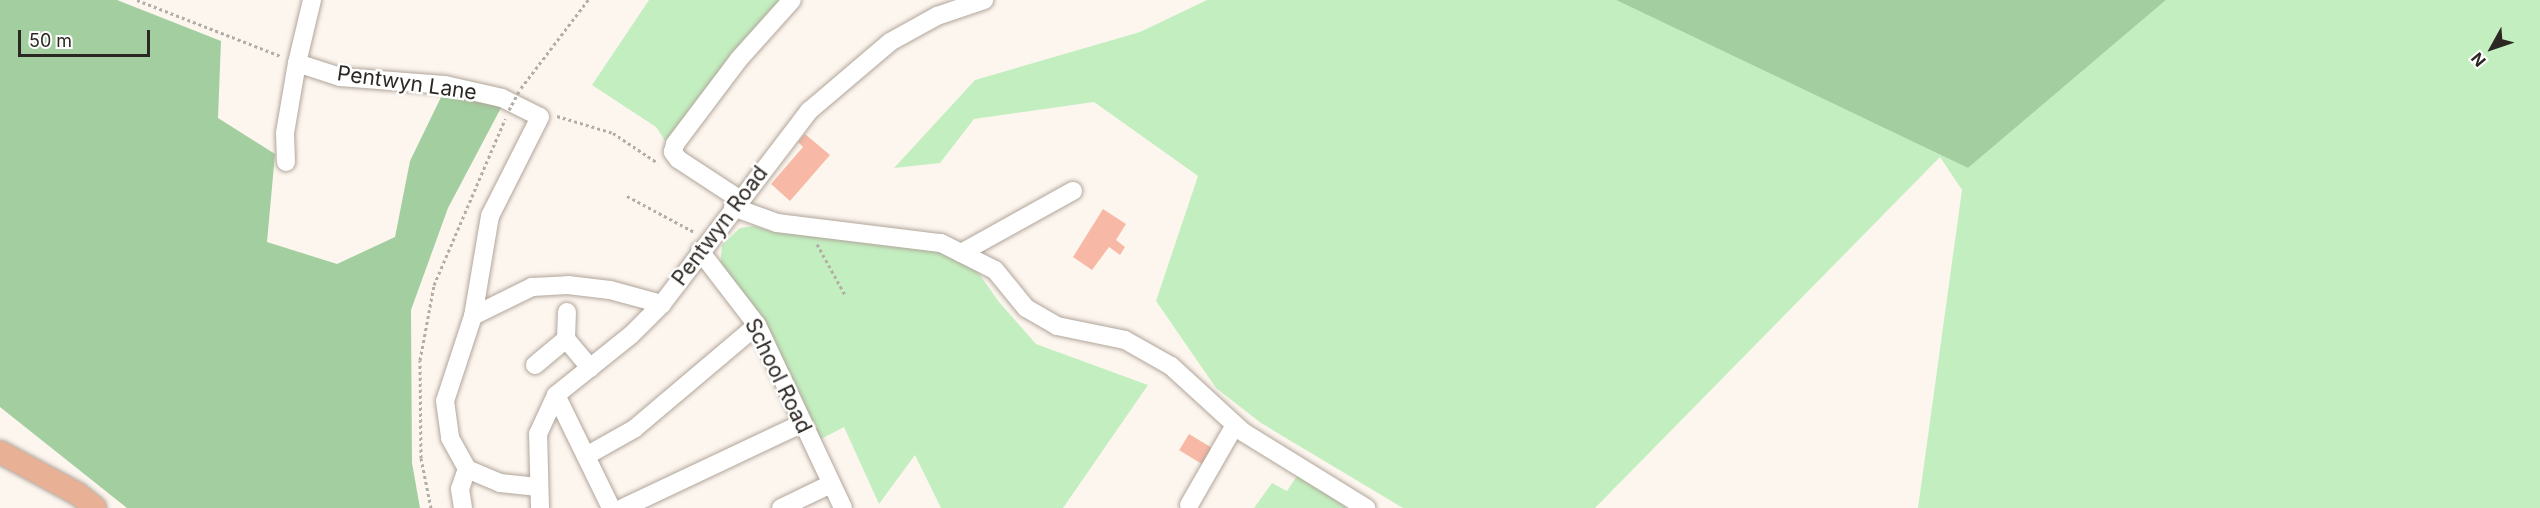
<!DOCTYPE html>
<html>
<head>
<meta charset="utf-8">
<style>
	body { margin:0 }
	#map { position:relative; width:2540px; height:508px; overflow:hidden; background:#fdf6ef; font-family:Inter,sans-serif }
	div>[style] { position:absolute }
	.green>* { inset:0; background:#c3efc0 }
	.forest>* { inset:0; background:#a2cea0 }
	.building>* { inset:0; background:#f7b9a6; transform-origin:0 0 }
	.path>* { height:3px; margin-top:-1.5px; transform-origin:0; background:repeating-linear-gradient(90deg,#b3ada7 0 3px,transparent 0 6px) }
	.roads { filter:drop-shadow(0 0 2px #b0a59a) drop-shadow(0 0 2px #b0a59a) }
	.minor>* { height:18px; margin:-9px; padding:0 9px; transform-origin:9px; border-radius:9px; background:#fff }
	.major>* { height:22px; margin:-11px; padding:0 11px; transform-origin:11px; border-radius:11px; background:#e8b095 }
	.path-bridge>* { height:3px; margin-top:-1.5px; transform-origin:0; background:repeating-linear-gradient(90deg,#b3ada7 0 3px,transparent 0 6px) }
	span { translate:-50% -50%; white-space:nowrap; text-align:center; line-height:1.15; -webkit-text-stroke:5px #fff; paint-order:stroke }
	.street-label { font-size:21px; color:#2c2723 }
	.north { position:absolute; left:2462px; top:18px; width:60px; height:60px; -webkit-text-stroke:4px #fff; paint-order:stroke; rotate:230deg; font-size:16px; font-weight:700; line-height:24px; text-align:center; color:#2c2723 }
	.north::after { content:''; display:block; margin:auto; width:21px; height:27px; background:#2c2723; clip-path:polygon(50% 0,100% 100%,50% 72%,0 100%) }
	.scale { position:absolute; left:18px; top:30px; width:132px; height:27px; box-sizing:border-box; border:3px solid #2c2723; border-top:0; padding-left:8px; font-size:18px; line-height:21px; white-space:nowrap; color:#2c2723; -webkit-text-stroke:4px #fff; paint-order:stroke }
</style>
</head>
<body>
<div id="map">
	<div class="green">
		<i style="clip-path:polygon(649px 0,786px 0,666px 142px,656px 127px,592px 85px)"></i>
		<i style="clip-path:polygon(1207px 0,1616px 0,1968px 168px,2166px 0,2540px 0,2540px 508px,1918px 508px,1962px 190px,1940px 157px,1595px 508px,1403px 508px,1261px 423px,1216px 388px,1156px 301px,1198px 176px,1094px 102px,974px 119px,940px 163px,894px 168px,975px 80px,1140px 32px)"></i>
		<i style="clip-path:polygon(754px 226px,774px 232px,924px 242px,970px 261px,999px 302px,1036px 344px,1148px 385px,1063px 508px,941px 508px,915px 455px,879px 504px,844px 427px,821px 439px,763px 320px,720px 267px,722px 245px,740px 228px)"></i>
		<i style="clip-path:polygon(1299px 473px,1347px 508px,1254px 508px,1272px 483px,1287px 491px)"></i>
	</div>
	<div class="forest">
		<i style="clip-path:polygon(0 0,117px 0,221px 41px,218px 118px,275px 154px,267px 242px,337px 264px,395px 237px,410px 161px,444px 91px,503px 104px,448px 208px,411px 310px,412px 463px,420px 508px,127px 508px,0 407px)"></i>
		<i style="clip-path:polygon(1616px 0,2166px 0,1968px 168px)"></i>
	</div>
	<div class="building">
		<i style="clip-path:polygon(805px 134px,830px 155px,790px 201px,771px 184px,803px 147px,798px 142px)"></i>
		<i style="clip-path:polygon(1103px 209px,1126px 224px,1116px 240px,1125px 247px,1120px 255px,1109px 247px,1092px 270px,1073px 257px)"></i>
		<i style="left:1189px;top:434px;width:27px;height:19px;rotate:31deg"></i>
	</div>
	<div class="path">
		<i style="left:137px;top:0;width:155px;rotate:21.3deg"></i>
		<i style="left:521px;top:88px;width:111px;rotate:-52.7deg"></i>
		<i style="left:557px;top:116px;width:59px;rotate:16.9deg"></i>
		<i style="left:613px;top:133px;width:54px;rotate:33.7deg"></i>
		<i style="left:627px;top:196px;width:76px;rotate:28.2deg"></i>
		<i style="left:817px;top:244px;width:58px;rotate:61.2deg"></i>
		<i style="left:431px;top:508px;width:51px;rotate:-101.3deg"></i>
		<i style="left:421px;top:458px;width:98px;rotate:-90.6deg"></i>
		<i style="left:420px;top:360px;width:76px;rotate:-79.4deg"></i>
		<i style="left:434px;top:285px;width:181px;rotate:-66.8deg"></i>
	</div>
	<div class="roads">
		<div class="minor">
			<i style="left:312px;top:0;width:65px;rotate:103.4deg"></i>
			<i style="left:297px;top:63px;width:45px;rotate:18deg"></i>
			<i style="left:340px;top:77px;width:105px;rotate:4.4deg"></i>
			<i style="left:445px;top:85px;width:58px;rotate:12.8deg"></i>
			<i style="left:502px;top:98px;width:42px;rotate:26.6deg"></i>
			<i style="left:540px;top:117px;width:111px;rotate:116.8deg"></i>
			<i style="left:490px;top:216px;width:101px;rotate:99.6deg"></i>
			<i style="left:473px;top:316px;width:89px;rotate:108.2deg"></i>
			<i style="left:445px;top:401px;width:37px;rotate:82deg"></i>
			<i style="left:450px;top:438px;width:35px;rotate:61deg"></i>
			<i style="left:467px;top:469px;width:36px;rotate:23deg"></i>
			<i style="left:500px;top:483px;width:38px;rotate:6deg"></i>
			<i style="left:286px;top:162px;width:29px;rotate:-92deg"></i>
			<i style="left:285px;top:133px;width:71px;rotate:-80.3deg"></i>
			<i style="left:739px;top:199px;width:73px;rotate:-146.7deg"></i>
			<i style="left:678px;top:159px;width:9px;rotate:-126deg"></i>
			<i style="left:673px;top:152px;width:8px;rotate:-76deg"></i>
			<i style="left:675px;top:144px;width:106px;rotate:-53deg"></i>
			<i style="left:739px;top:59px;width:79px;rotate:-48.1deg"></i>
			<i style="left:733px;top:207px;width:47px;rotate:20deg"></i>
			<i style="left:777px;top:223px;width:165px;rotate:7deg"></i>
			<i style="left:941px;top:243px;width:60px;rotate:26.6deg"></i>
			<i style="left:995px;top:270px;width:49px;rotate:50.8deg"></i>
			<i style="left:1026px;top:308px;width:36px;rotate:30deg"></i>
			<i style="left:1057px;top:326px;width:69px;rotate:11.6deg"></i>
			<i style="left:1125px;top:340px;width:53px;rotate:29.5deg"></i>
			<i style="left:1171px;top:366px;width:98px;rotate:42.5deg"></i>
			<i style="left:1243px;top:432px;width:145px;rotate:31.7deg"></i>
			<i style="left:700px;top:251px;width:93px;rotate:52.4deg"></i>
			<i style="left:757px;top:325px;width:202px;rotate:64.8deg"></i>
			<i style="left:961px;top:253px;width:128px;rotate:-29deg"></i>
			<i style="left:473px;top:316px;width:66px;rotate:-26.2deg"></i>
			<i style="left:532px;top:287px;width:36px;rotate:-3deg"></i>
			<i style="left:568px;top:285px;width:42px;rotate:6.8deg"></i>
			<i style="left:610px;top:290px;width:54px;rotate:15.1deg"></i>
			<i style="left:566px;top:339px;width:38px;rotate:50deg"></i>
			<i style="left:535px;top:365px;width:40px;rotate:-40deg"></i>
			<i style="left:566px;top:339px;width:27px;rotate:-88deg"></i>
			<i style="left:556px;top:395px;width:126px;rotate:64deg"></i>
			<i style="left:586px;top:456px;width:55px;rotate:-29.4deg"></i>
			<i style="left:634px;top:429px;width:161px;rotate:-40.2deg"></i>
			<i style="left:1189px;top:505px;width:92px;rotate:-60.1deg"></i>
			<i style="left:463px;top:508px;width:19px;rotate:-99deg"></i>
			<i style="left:460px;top:489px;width:21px;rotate:-71deg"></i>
			<i style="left:540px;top:508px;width:74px;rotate:-91.5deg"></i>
			<i style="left:538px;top:434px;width:43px;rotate:-65.2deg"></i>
			<i style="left:556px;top:395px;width:96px;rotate:-38.7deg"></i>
			<i style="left:631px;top:335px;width:44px;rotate:-45deg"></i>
			<i style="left:662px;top:304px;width:243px;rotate:-52.7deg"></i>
			<i style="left:809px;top:111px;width:106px;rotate:-40.4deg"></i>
			<i style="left:890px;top:42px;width:54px;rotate:-29deg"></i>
			<i style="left:937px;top:16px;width:50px;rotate:-18.8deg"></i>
			<i style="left:623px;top:508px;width:197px;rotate:-25.3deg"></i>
			<i style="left:781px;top:508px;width:55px;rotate:-25.6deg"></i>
		</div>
		<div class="major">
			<i style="left:0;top:452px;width:89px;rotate:28.3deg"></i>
			<i style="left:78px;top:494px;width:22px;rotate:39deg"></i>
		</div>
	</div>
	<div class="path-bridge">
		<i style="left:509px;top:110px;width:24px;rotate:-62deg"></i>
	</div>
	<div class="street-label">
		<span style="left:407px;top:83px;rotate:8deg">Pentwyn Lane</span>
		<span style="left:720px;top:226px;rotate:-53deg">Pentwyn Road</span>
		<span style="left:778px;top:376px;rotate:64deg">School Road</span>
	</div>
	<div class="north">N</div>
	<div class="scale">50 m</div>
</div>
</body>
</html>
